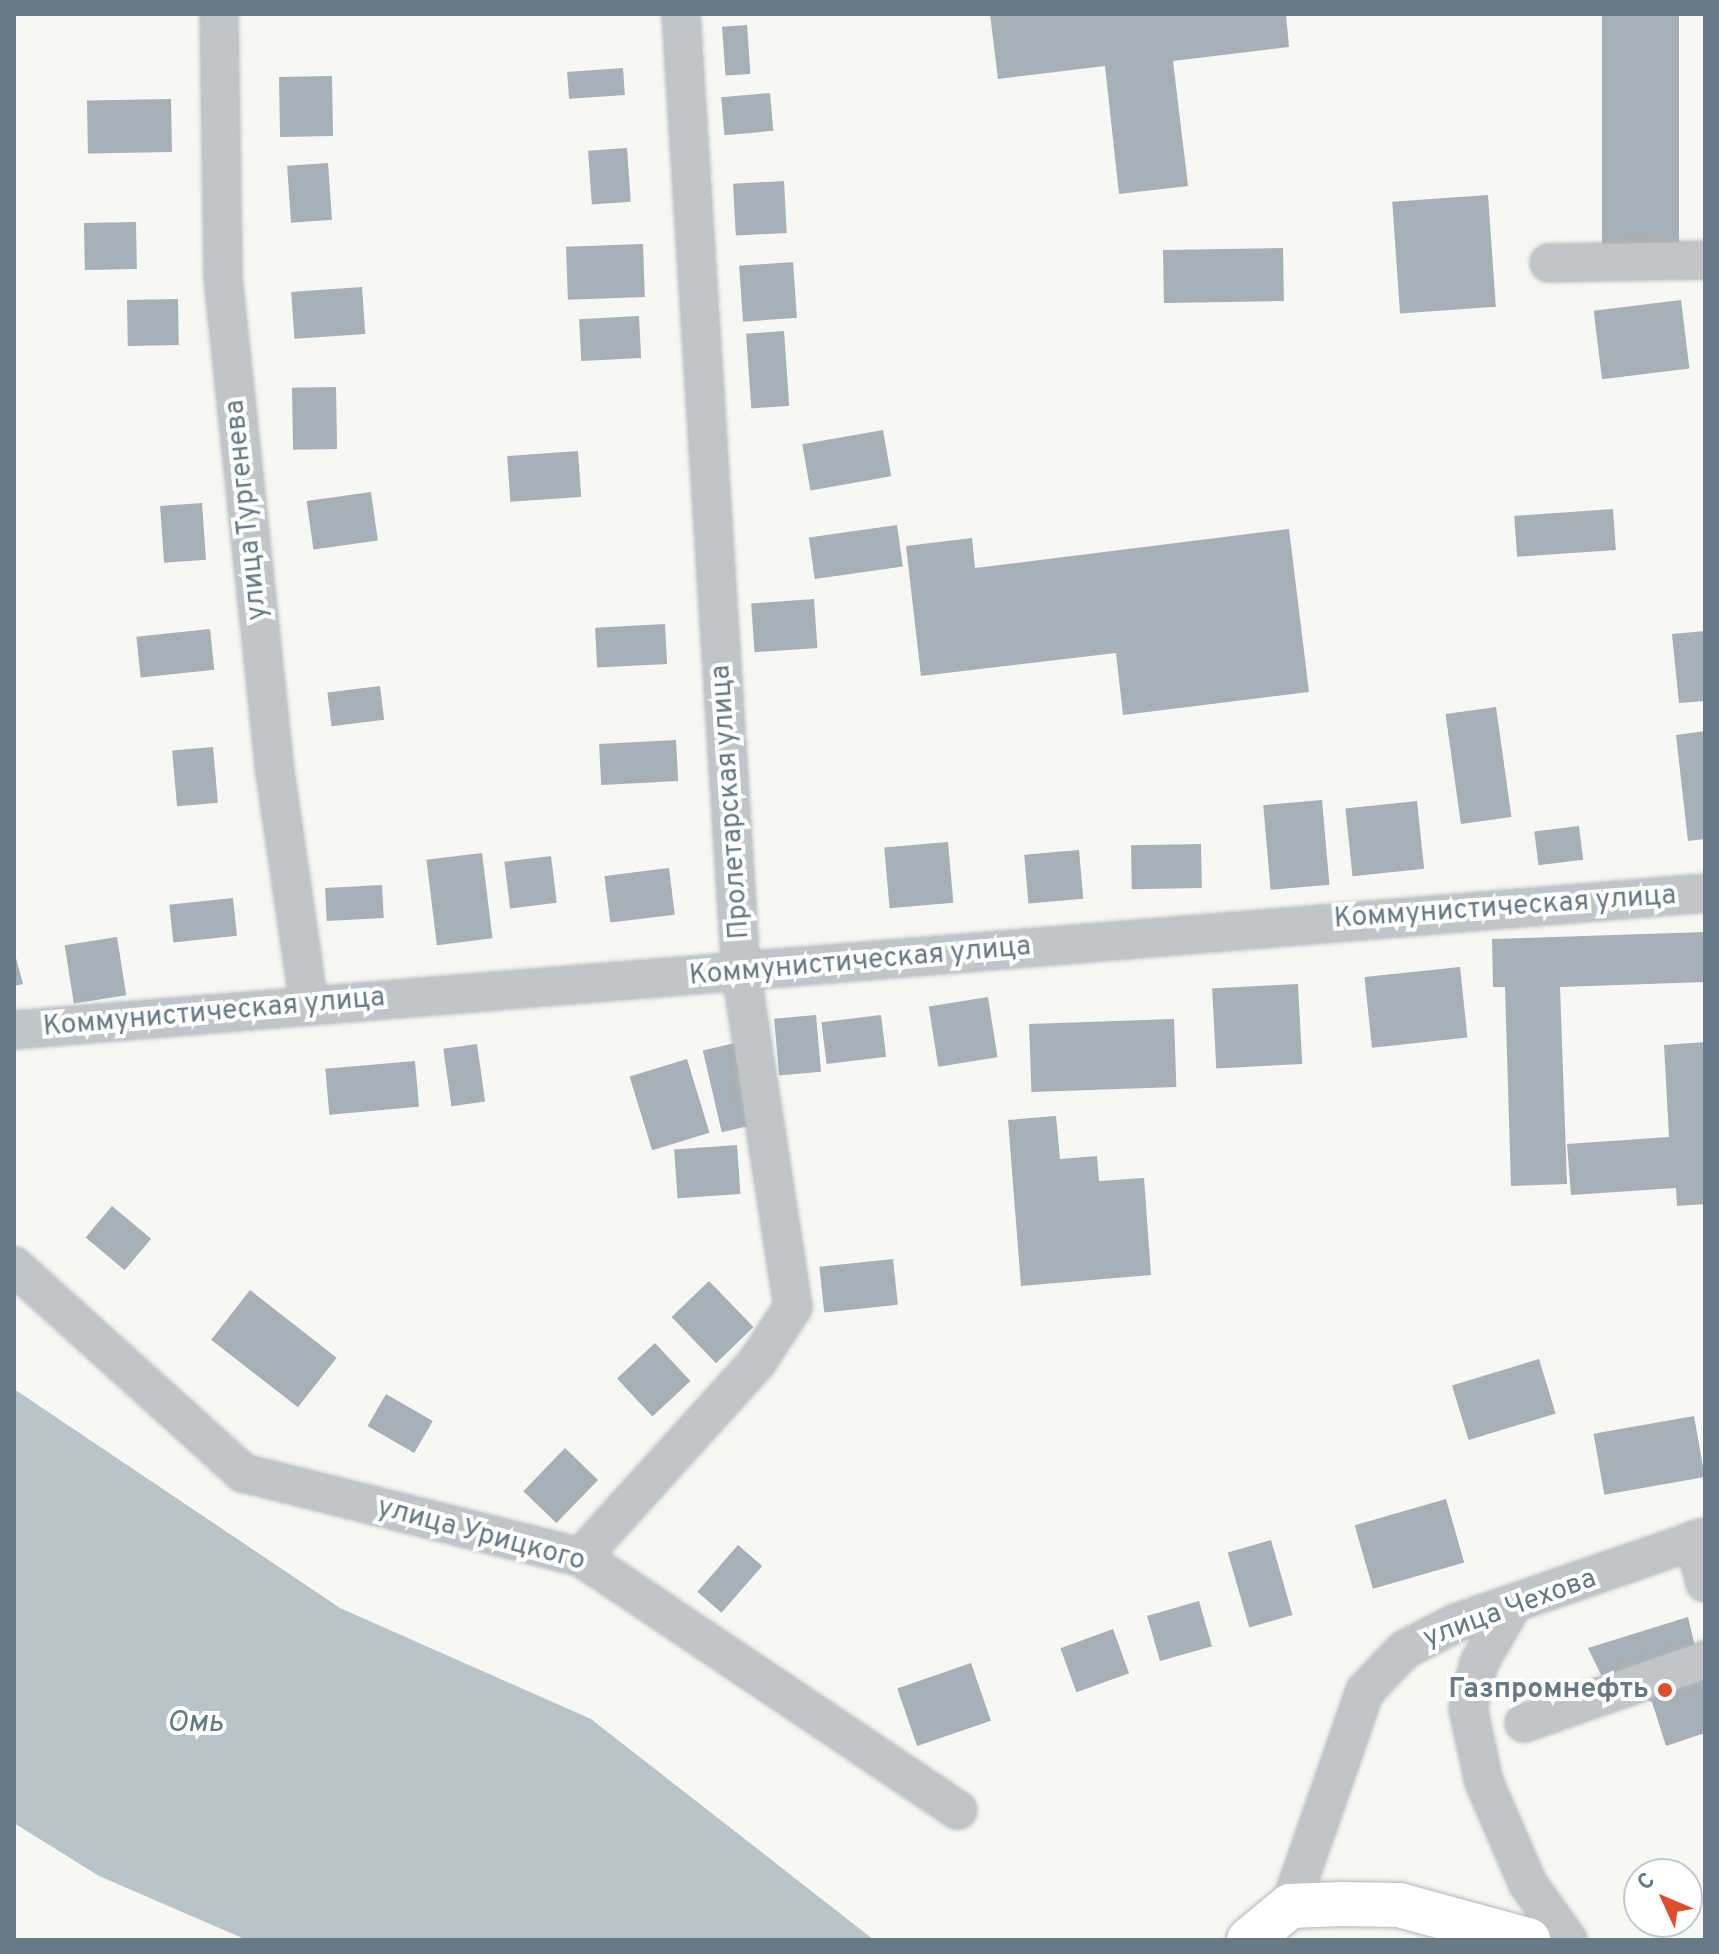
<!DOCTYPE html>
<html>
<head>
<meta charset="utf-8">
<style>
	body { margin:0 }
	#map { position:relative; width:1719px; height:1954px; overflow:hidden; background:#f7f7f4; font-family:Overpass,sans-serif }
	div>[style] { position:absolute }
	.water>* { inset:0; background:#b8c4c8 }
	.building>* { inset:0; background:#a7b0b6; transform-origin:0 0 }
	.roads { filter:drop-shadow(0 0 2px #b2b7bb) drop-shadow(0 0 2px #b2b7bb) }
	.minor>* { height:36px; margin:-18px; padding:0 18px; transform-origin:18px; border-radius:18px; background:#c1c5c8 }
	.major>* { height:44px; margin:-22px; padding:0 22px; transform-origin:22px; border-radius:22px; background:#fff }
	.dots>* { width:22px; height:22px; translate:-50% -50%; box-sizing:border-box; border:4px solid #fff; border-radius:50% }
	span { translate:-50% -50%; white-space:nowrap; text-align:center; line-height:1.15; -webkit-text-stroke:8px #fff; paint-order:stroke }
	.street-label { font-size:28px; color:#677985 }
	.poi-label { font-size:28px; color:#677985; font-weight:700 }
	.right { translate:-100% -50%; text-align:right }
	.water-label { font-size:30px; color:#637a80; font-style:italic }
	.frame { position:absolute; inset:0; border:16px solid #677985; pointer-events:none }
	.north { position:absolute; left:1623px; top:1858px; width:80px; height:80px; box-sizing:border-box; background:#fff; border:2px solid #c2c9ce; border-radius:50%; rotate:314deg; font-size:22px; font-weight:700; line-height:32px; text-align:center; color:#677985 }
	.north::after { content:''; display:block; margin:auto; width:28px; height:36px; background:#df4d2c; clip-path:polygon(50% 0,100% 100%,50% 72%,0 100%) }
</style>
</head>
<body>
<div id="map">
	<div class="water">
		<i style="clip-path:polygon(14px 1389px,340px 1608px,591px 1719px,874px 1940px,247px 1940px,99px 1876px,14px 1823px)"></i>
	</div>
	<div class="building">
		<i style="clip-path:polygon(990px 14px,1286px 14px,1289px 47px,1173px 61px,1188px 186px,1119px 194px,1105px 66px,998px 79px)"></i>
		<i style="left:1602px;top:14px;width:77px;height:241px"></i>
		<i style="left:747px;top:25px;width:49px;height:25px;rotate:86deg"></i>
		<i style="left:623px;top:68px;width:27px;height:56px;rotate:86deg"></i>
		<i style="left:332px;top:76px;width:60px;height:53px;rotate:89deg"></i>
		<i style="left:770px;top:93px;width:38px;height:49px;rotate:85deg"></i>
		<i style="left:171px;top:99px;width:53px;height:84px;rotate:89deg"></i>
		<i style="left:627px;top:148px;width:54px;height:39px;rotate:86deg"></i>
		<i style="left:328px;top:163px;width:57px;height:41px;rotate:86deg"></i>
		<i style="left:784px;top:181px;width:52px;height:51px;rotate:87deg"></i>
		<i style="left:1488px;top:195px;width:112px;height:96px;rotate:86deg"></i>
		<i style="left:136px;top:222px;width:47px;height:52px;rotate:89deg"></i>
		<i style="left:643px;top:244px;width:53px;height:77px;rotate:88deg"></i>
		<i style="left:1283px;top:248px;width:53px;height:120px;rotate:89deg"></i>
		<i style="left:793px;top:262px;width:56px;height:54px;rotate:86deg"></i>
		<i style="left:362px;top:287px;width:47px;height:71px;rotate:86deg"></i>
		<i style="left:178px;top:299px;width:46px;height:51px;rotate:89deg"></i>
		<i style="left:1681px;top:300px;width:69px;height:88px;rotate:83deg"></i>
		<i style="left:639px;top:316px;width:42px;height:60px;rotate:87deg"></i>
		<i style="left:784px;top:331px;width:75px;height:38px;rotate:86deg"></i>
		<i style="left:336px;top:387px;width:62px;height:44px;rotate:89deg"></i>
		<i style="left:883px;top:430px;width:47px;height:82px;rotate:80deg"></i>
		<i style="left:578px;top:451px;width:46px;height:71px;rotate:86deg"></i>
		<i style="left:371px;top:492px;width:49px;height:65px;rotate:82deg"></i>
		<i style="left:202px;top:503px;width:57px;height:42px;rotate:86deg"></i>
		<i style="left:1613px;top:509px;width:41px;height:99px;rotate:86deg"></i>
		<i style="left:897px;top:525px;width:42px;height:89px;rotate:82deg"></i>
		<i style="clip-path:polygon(1289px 529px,1309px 692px,1123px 715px,1116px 653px,921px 676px,906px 546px,972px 538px,975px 568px)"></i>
		<i style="left:814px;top:599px;width:49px;height:63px;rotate:86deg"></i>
		<i style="left:665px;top:624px;width:40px;height:70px;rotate:87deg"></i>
		<i style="left:210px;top:629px;width:41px;height:74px;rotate:84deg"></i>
		<i style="clip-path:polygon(1705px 631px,1705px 701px,1679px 703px,1672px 634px)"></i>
		<i style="left:380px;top:686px;width:34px;height:53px;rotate:83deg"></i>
		<i style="left:1496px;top:707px;width:111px;height:51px;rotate:82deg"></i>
		<i style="clip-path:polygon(1705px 731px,1705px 839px,1688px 841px,1676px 735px)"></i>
		<i style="left:676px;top:740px;width:41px;height:77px;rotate:87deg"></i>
		<i style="left:213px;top:747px;width:56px;height:41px;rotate:85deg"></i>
		<i style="left:1322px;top:800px;width:85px;height:59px;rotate:85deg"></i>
		<i style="left:1417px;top:801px;width:68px;height:72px;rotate:84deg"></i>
		<i style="left:1579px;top:826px;width:34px;height:45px;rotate:83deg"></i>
		<i style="left:948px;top:842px;width:61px;height:64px;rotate:85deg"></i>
		<i style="left:1201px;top:844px;width:44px;height:70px;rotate:89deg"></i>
		<i style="left:1079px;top:850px;width:49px;height:55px;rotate:85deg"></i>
		<i style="left:482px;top:853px;width:86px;height:56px;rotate:83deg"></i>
		<i style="left:551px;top:856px;width:47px;height:47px;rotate:83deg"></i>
		<i style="left:669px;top:868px;width:47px;height:65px;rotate:83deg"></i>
		<i style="left:382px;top:885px;width:33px;height:57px;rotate:87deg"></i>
		<i style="left:233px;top:898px;width:38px;height:64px;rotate:84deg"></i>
		<i style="clip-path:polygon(1705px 932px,1705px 982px,1560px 987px,1567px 1184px,1511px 1186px,1505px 987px,1493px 987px,1492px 939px)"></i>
		<i style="left:117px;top:937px;width:59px;height:53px;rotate:81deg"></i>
		<i style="clip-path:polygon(14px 951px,23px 984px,14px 986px)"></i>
		<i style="left:1460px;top:967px;width:71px;height:96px;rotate:84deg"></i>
		<i style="left:1298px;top:984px;width:80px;height:86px;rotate:87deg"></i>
		<i style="left:988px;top:997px;width:61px;height:60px;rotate:81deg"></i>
		<i style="left:816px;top:1015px;width:57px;height:42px;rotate:85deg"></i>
		<i style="left:881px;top:1015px;width:42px;height:60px;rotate:83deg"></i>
		<i style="left:1174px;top:1019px;width:68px;height:145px;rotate:88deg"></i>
		<i style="clip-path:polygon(1705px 1042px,1705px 1204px,1677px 1206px,1676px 1188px,1571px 1195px,1567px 1144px,1669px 1137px,1664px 1045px)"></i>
		<i style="left:735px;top:1043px;width:84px;height:33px;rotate:77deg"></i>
		<i style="left:477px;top:1044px;width:58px;height:34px;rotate:82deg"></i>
		<i style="left:687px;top:1059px;width:77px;height:60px;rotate:73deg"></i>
		<i style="left:415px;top:1061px;width:46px;height:90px;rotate:85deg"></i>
		<i style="clip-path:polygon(1056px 1116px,1060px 1159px,1097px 1156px,1099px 1181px,1144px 1178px,1151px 1275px,1021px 1286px,1008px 1120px)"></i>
		<i style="left:737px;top:1145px;width:49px;height:63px;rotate:86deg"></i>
		<i style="left:112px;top:1206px;width:51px;height:41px;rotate:40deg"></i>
		<i style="left:893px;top:1259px;width:46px;height:74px;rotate:84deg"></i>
		<i style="left:709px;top:1281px;width:64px;height:52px;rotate:46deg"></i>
		<i style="left:250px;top:1290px;width:110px;height:63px;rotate:38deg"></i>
		<i style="left:655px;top:1343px;width:52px;height:52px;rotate:47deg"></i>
		<i style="left:1539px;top:1359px;width:57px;height:91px;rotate:73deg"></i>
		<i style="left:386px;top:1394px;width:54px;height:37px;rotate:30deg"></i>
		<i style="left:1694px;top:1416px;width:62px;height:102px;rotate:80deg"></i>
		<i style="left:565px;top:1448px;width:46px;height:60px;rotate:44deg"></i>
		<i style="left:1446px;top:1499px;width:66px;height:95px;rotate:74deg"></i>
		<i style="left:1271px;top:1540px;width:78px;height:45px;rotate:74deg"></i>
		<i style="left:738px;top:1545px;width:32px;height:62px;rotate:41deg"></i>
		<i style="left:1199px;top:1601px;width:47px;height:54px;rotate:74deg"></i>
		<i style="clip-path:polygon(1688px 1617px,1705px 1689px,1705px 1733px,1666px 1746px,1652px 1702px,1603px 1679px,1588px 1648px)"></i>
		<i style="left:1113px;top:1629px;width:47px;height:56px;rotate:70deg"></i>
		<i style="left:971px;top:1663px;width:61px;height:78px;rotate:71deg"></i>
	</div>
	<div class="roads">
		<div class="minor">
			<i style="left:219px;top:14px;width:263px;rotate:89.1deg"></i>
			<i style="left:223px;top:277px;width:491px;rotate:84deg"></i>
			<i style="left:274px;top:765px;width:242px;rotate:81.7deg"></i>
			<i style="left:1549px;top:263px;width:156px;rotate:-1.1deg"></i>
			<i style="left:14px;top:1030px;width:1697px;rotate:-4.63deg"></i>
			<i style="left:14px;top:1266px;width:309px;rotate:42.1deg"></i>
			<i style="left:243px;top:1473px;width:348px;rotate:14deg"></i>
			<i style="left:581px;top:1557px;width:454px;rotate:33.9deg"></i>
			<i style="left:1694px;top:1540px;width:44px;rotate:75.7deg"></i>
			<i style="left:581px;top:1557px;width:263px;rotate:-47.9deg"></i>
			<i style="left:757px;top:1362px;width:66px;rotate:-56.8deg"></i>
			<i style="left:793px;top:1307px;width:339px;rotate:-98.8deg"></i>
			<i style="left:741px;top:972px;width:960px;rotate:-93.58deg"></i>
			<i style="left:1512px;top:1606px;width:66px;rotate:120.1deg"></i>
			<i style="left:1479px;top:1663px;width:46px;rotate:103.7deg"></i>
			<i style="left:1468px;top:1708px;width:76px;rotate:77.8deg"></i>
			<i style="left:1484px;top:1782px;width:111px;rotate:66.7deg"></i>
			<i style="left:1528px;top:1884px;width:69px;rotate:54.5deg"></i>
			<i style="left:1524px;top:1723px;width:192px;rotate:-19.2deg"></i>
			<i style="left:1290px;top:1906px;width:228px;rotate:-70.8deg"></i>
			<i style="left:1365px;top:1691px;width:57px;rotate:-46.4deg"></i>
			<i style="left:1404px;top:1650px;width:59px;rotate:-27.4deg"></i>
			<i style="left:1456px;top:1623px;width:263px;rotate:-19.1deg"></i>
		</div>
		<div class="major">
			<i style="left:1249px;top:1940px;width:53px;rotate:-39.7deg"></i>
			<i style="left:1290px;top:1906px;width:51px;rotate:-2.2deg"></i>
			<i style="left:1341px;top:1904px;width:58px;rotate:1deg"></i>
			<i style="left:1399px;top:1905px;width:134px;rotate:15.2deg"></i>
		</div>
	</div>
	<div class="dots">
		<i style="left:1665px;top:1690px;background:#df4d2c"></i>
	</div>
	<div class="street-label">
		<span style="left:247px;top:510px;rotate:-96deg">улица Тургенева</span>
		<span style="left:731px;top:802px;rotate:-94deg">Пролетарская улица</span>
		<span style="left:1505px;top:908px;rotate:-4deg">Коммунистическая улица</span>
		<span style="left:860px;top:962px;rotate:-5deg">Коммунистическая улица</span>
		<span style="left:214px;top:1013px;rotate:-5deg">Коммунистическая улица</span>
		<span style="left:481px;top:1535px;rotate:15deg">улица Урицкого</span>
		<span style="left:1510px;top:1609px;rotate:-20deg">улица Чехова</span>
	</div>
	<div class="poi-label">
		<span class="right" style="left:1649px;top:1690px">Газпромнефть</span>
	</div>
	<div class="water-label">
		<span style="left:195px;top:1724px">Омь</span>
	</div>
	<div class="frame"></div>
	<div class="north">С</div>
</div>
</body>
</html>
